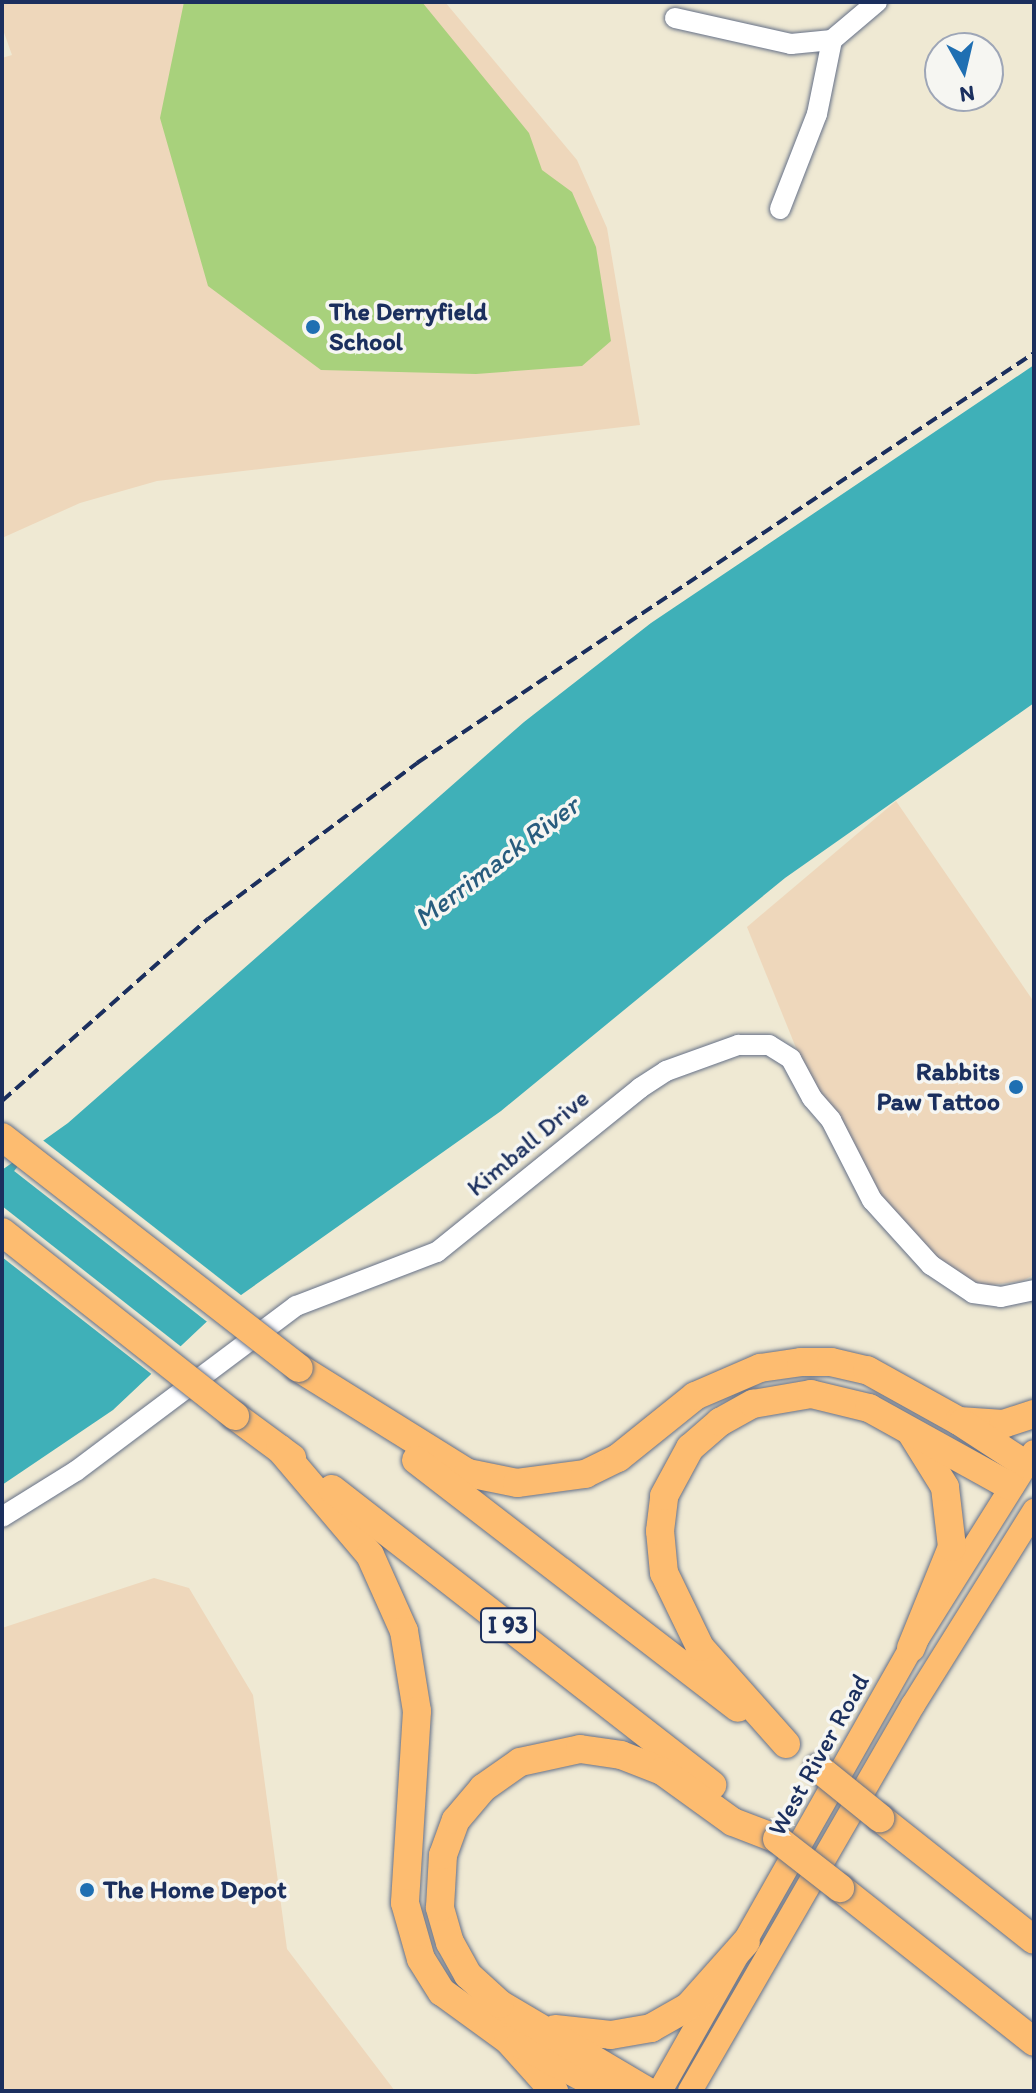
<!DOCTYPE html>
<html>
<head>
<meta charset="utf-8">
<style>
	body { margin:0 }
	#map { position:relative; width:1036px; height:2093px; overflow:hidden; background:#efe9d3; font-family:Itim,sans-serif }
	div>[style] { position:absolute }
	.built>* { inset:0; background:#eed7bb }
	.green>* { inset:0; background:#a8d17c }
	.water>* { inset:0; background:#3fb0b8 }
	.pier>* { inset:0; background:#efe9d3; transform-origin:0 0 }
	.roads { filter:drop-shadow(0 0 2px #657087) drop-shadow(0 0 2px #657087) }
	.minor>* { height:20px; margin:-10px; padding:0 10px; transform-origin:10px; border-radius:10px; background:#fff }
	.major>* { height:24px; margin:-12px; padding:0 12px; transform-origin:12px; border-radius:12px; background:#fdbc70 }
	.highway>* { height:28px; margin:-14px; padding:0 14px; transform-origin:14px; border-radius:14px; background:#fdbc70 }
	.rail>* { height:4px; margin-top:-2px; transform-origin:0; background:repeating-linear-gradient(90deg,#1b2f5e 0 12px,transparent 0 18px) }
	.bridges { filter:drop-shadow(0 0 2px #657087) drop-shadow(0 0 2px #657087) }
	.highway-bridge>* { height:28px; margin:-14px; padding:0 14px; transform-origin:14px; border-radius:14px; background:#fdbc70 }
	.dots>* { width:22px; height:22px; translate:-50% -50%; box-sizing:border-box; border:4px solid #f6f6f2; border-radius:50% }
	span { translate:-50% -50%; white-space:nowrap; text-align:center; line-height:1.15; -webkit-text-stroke:7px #f6f6f2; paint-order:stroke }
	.shield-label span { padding:2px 6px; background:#f6f6f2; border:2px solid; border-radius:6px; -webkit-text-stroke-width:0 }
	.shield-label { font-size:24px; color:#1b2f5e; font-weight:700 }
	.poi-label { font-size:26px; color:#1b2f5e; font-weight:700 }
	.left { translate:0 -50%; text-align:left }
	.right { translate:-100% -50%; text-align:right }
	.street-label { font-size:26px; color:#1b2f5e }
	.water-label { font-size:28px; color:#285c7e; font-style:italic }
	.frame { position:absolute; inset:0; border:4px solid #1b2f5e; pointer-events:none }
	.north { position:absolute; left:924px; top:32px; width:80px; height:80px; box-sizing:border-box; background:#f6f6f2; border:2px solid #9ea6b7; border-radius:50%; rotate:172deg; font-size:22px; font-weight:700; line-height:32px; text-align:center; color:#1b2f5e }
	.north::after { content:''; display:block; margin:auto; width:28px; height:36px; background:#1f6fb2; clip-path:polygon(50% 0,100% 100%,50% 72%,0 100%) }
</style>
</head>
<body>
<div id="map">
	<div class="built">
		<i style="clip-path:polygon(2px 2px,445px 2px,577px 160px,607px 228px,640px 425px,157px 481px,80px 503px,2px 538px,2px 58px,12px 55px,2px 27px)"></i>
		<i style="clip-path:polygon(896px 801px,1034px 1002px,1034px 1275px,1022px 1281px,984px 1286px,957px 1279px,876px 1198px,818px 1102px,747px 927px)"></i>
		<i style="clip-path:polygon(154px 1578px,189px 1588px,253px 1695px,287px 1949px,395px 2091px,2px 2091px,2px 1628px)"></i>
	</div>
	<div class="green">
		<i style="clip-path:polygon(184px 2px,422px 2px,529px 133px,542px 170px,572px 192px,596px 247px,611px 341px,582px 366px,476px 374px,321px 370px,208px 286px,160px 118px)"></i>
	</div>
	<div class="water">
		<i style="clip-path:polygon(1034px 365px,1034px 703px,785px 878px,501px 1111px,217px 1312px,113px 1410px,2px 1485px,2px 1170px,68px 1123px,524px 722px,651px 623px)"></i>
	</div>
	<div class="pier">
		<i style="left:40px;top:1138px;width:259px;height:42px;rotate:38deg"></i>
		<i style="clip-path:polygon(2px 1206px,184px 1349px,154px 1376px,2px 1257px)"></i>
	</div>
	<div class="roads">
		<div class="minor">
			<i style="left:675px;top:18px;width:119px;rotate:12.6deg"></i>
			<i style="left:791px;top:44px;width:41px;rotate:-5.6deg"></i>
			<i style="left:832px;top:40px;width:59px;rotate:-40.2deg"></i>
			<i style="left:780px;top:209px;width:102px;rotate:-68.7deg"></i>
			<i style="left:817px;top:114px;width:76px;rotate:-78.5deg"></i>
			<i style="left:2px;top:1517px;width:87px;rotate:-31.9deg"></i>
			<i style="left:76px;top:1471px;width:275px;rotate:-36.9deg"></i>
			<i style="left:296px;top:1306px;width:151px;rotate:-21deg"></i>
			<i style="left:437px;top:1252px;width:261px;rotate:-38.9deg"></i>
			<i style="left:640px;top:1088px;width:31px;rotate:-33deg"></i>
			<i style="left:666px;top:1071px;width:77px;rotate:-19.9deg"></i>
			<i style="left:738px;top:1045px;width:31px"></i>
			<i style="left:769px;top:1045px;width:26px;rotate:32deg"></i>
			<i style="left:791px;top:1059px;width:44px;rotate:61.7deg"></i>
			<i style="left:812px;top:1098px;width:29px;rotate:49deg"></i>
			<i style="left:831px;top:1120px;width:90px;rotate:62.9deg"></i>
			<i style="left:872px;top:1200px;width:88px;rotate:47.8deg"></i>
			<i style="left:931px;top:1265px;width:50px;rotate:33.7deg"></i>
			<i style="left:973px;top:1293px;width:28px;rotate:8deg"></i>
			<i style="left:1001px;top:1297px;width:34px;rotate:-12deg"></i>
		</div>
		<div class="major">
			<i style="left:660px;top:2091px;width:509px;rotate:-60.46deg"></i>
			<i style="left:911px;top:1648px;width:231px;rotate:-57.9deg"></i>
			<i style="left:690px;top:2091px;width:446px;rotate:-60deg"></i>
			<i style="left:913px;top:1705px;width:229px;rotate:-58deg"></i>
		</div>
		<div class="highway">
			<i style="left:299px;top:1368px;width:199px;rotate:31.9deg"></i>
			<i style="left:468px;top:1473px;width:50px;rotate:11.5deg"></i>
			<i style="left:517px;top:1483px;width:69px;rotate:-7.5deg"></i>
			<i style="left:585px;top:1474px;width:37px;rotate:-26deg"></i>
			<i style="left:618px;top:1458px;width:99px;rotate:-38.8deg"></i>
			<i style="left:695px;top:1396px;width:71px;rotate:-23.3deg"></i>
			<i style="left:760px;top:1368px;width:41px;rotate:-8.3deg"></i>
			<i style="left:801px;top:1362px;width:30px"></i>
			<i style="left:831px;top:1362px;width:37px;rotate:13deg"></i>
			<i style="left:867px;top:1370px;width:105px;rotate:29deg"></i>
			<i style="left:959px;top:1421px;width:44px;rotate:3.9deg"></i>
			<i style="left:1003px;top:1424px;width:33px;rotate:-18deg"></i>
			<i style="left:235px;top:1416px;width:71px;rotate:36.4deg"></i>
			<i style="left:962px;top:1423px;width:75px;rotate:33.1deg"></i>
			<i style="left:280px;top:1449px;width:139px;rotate:49.7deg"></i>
			<i style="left:370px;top:1555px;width:83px;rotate:65.9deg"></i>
			<i style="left:404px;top:1631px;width:81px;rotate:80.8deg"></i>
			<i style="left:417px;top:1711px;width:192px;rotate:93.6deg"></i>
			<i style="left:405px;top:1903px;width:58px;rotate:74.1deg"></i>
			<i style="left:421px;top:1959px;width:39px;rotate:58deg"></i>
			<i style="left:442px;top:1992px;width:82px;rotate:36deg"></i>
			<i style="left:508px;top:2040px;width:69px;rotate:48deg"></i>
			<i style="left:416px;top:1460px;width:406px;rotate:37.6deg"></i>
			<i style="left:332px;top:1489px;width:482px;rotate:37.9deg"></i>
			<i style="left:911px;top:1648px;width:109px;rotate:-67.9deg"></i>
			<i style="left:952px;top:1547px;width:60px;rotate:-96.7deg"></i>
			<i style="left:945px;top:1487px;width:62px;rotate:-121.9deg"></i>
			<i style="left:786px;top:1744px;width:130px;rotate:-131.6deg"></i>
			<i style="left:700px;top:1647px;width:82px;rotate:-115.9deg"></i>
			<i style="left:664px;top:1573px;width:42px;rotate:-95.4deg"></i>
			<i style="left:660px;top:1531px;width:35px;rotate:-83deg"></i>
			<i style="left:664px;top:1496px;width:55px;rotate:-61.6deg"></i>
			<i style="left:690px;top:1448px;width:40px;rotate:-41deg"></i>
			<i style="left:720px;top:1422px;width:38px;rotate:-29deg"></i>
			<i style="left:753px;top:1404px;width:59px;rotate:-9.8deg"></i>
			<i style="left:811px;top:1394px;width:60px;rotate:13.6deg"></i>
			<i style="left:869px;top:1408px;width:161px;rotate:29deg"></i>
			<i style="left:880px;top:1818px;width:196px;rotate:38.4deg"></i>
			<i style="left:840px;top:1888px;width:248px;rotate:38.4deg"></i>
			<i style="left:555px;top:2029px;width:56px;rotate:6.1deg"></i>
			<i style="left:611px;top:2035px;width:41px;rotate:-9.9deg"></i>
			<i style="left:651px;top:2028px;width:43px;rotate:-29.6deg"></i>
			<i style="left:688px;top:2007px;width:87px;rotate:-48.3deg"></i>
			<i style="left:520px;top:2044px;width:101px;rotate:27.8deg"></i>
			<i style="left:647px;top:2091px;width:171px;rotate:-149.4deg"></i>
			<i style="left:500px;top:2004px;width:43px;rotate:-137.8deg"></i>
			<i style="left:468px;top:1975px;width:37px;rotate:-119deg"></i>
			<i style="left:450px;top:1943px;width:37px;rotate:-106deg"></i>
			<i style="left:440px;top:1907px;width:52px;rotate:-86.7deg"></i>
			<i style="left:443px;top:1855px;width:37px;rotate:-70deg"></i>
			<i style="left:456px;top:1820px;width:42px;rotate:-49.8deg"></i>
			<i style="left:483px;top:1788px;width:45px;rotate:-35.1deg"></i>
			<i style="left:520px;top:1762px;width:61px;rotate:-12.2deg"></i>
			<i style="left:580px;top:1749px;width:41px;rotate:8.3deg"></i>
			<i style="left:621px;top:1755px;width:44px;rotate:21.3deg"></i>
			<i style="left:662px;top:1771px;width:87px;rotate:35.7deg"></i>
			<i style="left:733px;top:1822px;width:47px;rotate:21.1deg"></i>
		</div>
	</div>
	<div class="rail">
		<i style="left:2px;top:1101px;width:275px;rotate:-41.5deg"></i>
		<i style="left:208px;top:919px;width:261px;rotate:-36.7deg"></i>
		<i style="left:417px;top:763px;width:741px;rotate:-33.6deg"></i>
	</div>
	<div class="bridges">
		<div class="highway-bridge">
			<i style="left:2px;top:1137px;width:376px;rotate:37.9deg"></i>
			<i style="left:2px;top:1232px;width:297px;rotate:38.3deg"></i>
			<i style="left:818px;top:1768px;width:80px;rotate:38.9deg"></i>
			<i style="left:777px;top:1839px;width:80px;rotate:37.9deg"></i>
		</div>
	</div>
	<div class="dots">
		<i style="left:313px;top:327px;background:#1f6fb2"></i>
		<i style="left:1016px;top:1087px;background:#1f6fb2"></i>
		<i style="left:87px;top:1890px;background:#1f6fb2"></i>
	</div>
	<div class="shield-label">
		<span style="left:508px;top:1625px">I 93</span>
	</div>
	<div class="poi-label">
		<span class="left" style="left:329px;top:327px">The Derryfield<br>School</span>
		<span class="right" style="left:1000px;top:1087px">Rabbits<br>Paw Tattoo</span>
		<span class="left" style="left:103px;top:1890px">The Home Depot</span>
	</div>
	<div class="street-label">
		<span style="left:528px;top:1143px;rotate:-40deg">Kimball Drive</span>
		<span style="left:819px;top:1755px;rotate:-61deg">West River Road</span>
	</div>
	<div class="water-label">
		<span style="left:496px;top:861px;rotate:-37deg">Merrimack River</span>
	</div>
	<div class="frame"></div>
	<div class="north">N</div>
</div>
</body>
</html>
